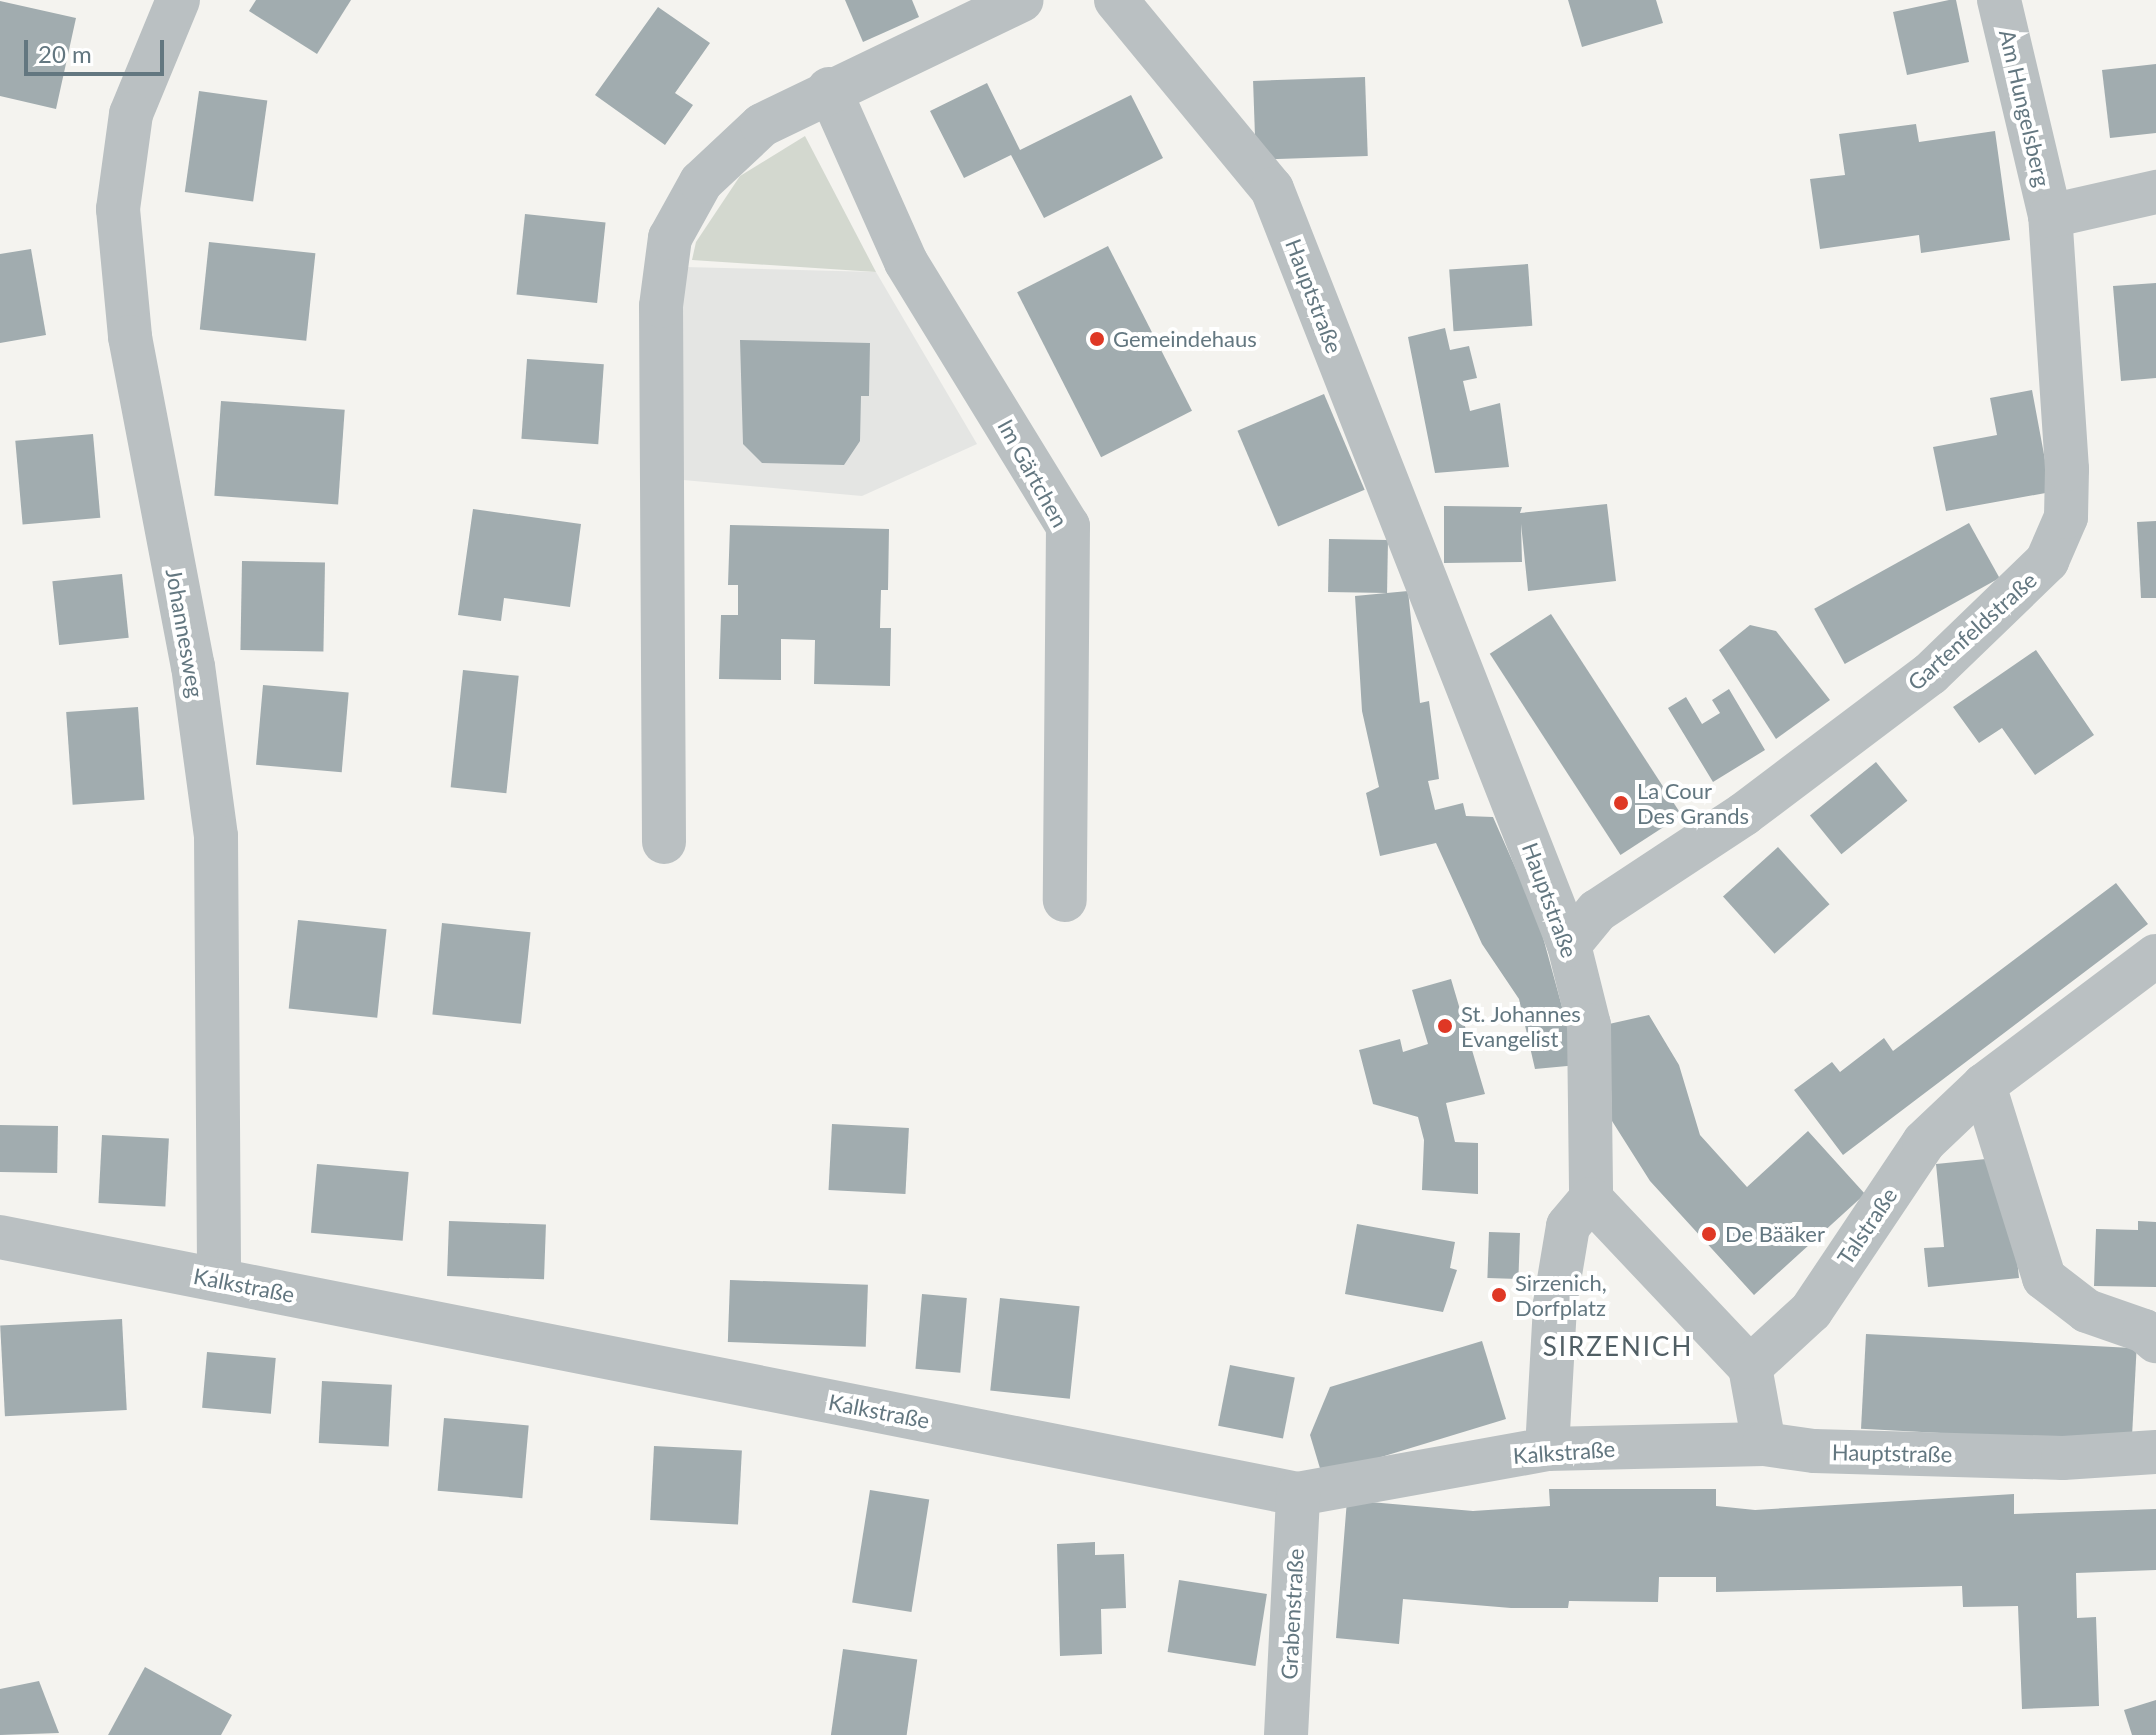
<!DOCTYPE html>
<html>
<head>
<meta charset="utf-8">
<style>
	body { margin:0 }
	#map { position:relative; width:2156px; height:1735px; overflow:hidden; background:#f4f3ef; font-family:Lato,sans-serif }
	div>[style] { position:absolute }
	.built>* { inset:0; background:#e4e5e3 }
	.green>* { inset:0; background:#d3d8cf }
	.building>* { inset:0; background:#a1acaf; transform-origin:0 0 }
	.minor>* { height:44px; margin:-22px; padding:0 22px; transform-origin:22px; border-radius:22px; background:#bac0c2 }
	.dots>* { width:22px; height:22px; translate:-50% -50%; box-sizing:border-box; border:4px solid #fff; border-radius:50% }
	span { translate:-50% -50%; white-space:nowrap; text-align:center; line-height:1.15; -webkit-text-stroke:8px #fff; paint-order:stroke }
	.street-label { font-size:22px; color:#637780 }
	.poi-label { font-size:22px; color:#637780 }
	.left { translate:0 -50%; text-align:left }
	.quarter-label { font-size:26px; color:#515f65; letter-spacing:2px }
	.scale { position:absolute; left:24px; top:40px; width:140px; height:36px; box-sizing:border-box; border:4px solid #637780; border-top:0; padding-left:10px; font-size:24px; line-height:28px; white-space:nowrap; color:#637780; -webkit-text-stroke:6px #fff; paint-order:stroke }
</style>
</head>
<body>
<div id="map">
	<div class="built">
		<i style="clip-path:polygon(684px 267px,876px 272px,977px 444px,862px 496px,672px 479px)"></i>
	</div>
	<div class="green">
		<i style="clip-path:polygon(805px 136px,876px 272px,692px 260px,696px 242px,740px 176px)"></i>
	</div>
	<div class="building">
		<i style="clip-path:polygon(256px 0,351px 0,317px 54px,249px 11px)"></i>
		<i style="clip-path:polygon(845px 0,912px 0,919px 17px,863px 42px)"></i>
		<i style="clip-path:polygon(1568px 0,1656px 0,1663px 23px,1582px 47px)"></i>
		<i style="clip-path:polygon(1949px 0,1956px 0,1969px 62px,1907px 75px,1893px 12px)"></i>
		<i style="clip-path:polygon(0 1px,76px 18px,56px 109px,0 96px)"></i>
		<i style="clip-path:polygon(658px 7px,710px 43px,675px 93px,693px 105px,665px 145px,595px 95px)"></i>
		<i style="clip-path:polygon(2156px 64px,2156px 133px,2110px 138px,2102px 70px)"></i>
		<i style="left:1365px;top:77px;width:79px;height:112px;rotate:88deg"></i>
		<i style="clip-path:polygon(987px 83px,1020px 150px,1131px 95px,1163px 158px,1044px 218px,1011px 155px,964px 178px,930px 111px)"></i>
		<i style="left:199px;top:91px;width:69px;height:102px;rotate:8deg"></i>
		<i style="clip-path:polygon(1916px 124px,1919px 142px,1995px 131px,2010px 240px,1921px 253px,1919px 235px,1820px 249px,1810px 179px,1845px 175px,1839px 134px)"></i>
		<i style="left:525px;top:214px;width:81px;height:81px;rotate:6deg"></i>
		<i style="left:209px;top:242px;width:107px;height:88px;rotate:6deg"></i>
		<i style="left:1108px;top:246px;width:185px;height:102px;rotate:63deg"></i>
		<i style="clip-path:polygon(31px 249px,46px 335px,0 343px,0 254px)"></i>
		<i style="left:1528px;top:264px;width:62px;height:79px;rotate:86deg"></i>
		<i style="clip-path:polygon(2156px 283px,2156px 378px,2121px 381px,2113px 286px)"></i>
		<i style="clip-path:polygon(1445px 328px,1450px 350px,1469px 346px,1477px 378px,1463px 381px,1470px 411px,1500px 403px,1509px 467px,1435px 473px,1408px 337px)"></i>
		<i style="clip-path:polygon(740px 340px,870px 343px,869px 396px,861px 396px,860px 441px,844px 465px,762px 463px,743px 444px)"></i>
		<i style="left:527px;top:359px;width:77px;height:80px;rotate:4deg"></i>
		<i style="clip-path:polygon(2032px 390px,2051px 492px,1946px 511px,1933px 447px,1997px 435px,1990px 398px)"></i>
		<i style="left:1324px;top:394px;width:104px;height:94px;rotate:67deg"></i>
		<i style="left:221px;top:401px;width:124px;height:95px;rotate:4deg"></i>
		<i style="left:93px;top:434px;width:84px;height:78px;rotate:85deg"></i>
		<i style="clip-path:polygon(1607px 504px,1616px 581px,1528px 591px,1521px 524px,1522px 562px,1444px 563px,1444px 506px,1522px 507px,1520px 513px)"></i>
		<i style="clip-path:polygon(473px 509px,581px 524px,570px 607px,504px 598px,501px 621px,458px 615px)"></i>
		<i style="clip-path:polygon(2156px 521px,2156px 598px,2141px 598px,2137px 522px)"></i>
		<i style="left:1969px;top:523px;width:63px;height:177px;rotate:61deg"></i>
		<i style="clip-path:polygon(730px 525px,889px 529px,888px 590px,881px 590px,880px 628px,891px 628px,890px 686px,814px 684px,815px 640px,781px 639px,781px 680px,719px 679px,721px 615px,738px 615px,738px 585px,728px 585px)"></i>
		<i style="left:1329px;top:539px;width:59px;height:53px;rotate:1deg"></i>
		<i style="left:242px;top:561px;width:83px;height:89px;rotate:1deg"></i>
		<i style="left:122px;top:574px;width:64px;height:70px;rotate:84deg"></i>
		<i style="clip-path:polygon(1408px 591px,1420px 703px,1429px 701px,1439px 779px,1428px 781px,1435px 810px,1463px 803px,1466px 816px,1493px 817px,1538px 919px,1578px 1065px,1535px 1069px,1519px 999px,1482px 944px,1436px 843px,1380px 856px,1366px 793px,1379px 787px,1362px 711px,1355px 596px)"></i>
		<i style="left:1551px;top:614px;width:240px;height:73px;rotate:57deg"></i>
		<i style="clip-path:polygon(1750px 625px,1776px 631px,1830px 700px,1776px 739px,1719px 650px)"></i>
		<i style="clip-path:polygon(2036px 650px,2094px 735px,2035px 775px,2002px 728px,1979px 743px,1953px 707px)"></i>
		<i style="left:463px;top:670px;width:56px;height:118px;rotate:6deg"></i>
		<i style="left:263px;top:685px;width:86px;height:80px;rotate:5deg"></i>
		<i style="clip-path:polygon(1729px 689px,1765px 750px,1713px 782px,1668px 708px,1686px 697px,1702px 724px,1720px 713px,1712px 700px)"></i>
		<i style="left:138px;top:707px;width:93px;height:72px;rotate:86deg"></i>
		<i style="left:1876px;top:762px;width:50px;height:85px;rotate:51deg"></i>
		<i style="left:1778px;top:847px;width:77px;height:74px;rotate:48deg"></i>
		<i style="clip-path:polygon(2116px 883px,2148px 924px,1843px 1155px,1794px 1090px,1832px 1062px,1840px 1072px,1884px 1038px,1893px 1051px)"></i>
		<i style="left:298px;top:920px;width:89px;height:89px;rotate:6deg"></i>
		<i style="left:442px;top:923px;width:89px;height:92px;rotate:6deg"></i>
		<i style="clip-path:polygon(1451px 979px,1485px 1094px,1446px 1103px,1455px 1142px,1478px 1143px,1478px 1194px,1422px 1190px,1424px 1140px,1418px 1117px,1373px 1104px,1359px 1050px,1400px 1039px,1403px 1052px,1428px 1044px,1412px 990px)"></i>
		<i style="clip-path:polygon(1649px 1015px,1679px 1065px,1700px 1135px,1747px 1187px,1808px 1131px,1865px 1194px,1754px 1295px,1650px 1181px,1612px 1121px,1609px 1024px)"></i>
		<i style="left:832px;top:1124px;width:77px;height:66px;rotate:3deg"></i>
		<i style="left:0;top:1125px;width:58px;height:47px;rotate:1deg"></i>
		<i style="left:102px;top:1135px;width:67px;height:68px;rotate:3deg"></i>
		<i style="clip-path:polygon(2006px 1157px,2019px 1278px,1928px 1287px,1924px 1248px,1944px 1247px,1936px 1164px)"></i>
		<i style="left:317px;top:1164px;width:92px;height:69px;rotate:5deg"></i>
		<i style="left:449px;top:1221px;width:97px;height:55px;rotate:2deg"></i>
		<i style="clip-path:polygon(2138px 1221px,2156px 1222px,2156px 1287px,2094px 1286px,2096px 1229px,2138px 1230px)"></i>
		<i style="clip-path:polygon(1357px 1224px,1455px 1242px,1450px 1268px,1457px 1270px,1443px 1312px,1345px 1294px)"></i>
		<i style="left:1489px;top:1232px;width:31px;height:46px;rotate:2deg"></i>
		<i style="left:730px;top:1280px;width:138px;height:62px;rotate:2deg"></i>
		<i style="left:922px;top:1294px;width:45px;height:75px;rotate:5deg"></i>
		<i style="left:1000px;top:1298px;width:80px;height:93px;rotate:6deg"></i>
		<i style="left:122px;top:1319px;width:91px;height:122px;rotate:87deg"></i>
		<i style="left:1866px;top:1334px;width:271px;height:95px;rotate:3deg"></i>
		<i style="clip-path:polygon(1482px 1341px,1506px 1419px,1322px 1475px,1310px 1435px,1330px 1387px)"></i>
		<i style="left:207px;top:1352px;width:69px;height:56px;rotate:5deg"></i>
		<i style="left:1230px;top:1365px;width:66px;height:62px;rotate:11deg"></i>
		<i style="left:322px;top:1381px;width:70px;height:62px;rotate:3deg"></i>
		<i style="left:444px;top:1418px;width:85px;height:73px;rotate:5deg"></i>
		<i style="left:654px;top:1446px;width:88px;height:74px;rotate:3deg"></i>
		<i style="clip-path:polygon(1549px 1489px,1716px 1489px,1716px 1506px,1755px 1510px,2014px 1494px,2014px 1514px,2156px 1509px,2156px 1570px,2076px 1573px,2077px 1618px,2096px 1617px,2099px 1706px,2022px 1709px,2018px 1606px,1963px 1607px,1962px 1586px,1716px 1592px,1716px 1577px,1659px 1577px,1658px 1602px,1569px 1601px,1568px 1608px,1511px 1608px,1403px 1599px,1399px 1644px,1336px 1638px,1347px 1500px,1473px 1511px,1550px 1506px)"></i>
		<i style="left:870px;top:1490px;width:60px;height:114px;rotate:9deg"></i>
		<i style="clip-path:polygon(1095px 1542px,1095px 1555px,1124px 1554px,1126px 1608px,1101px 1609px,1102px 1654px,1060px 1656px,1057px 1544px)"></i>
		<i style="left:1179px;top:1580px;width:89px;height:73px;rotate:9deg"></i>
		<i style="left:843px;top:1649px;width:75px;height:87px;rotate:8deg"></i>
		<i style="clip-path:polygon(145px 1667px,232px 1715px,221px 1735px,108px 1735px)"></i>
		<i style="clip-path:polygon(39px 1681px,59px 1733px,0 1735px,0 1689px)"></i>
		<i style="clip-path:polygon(2156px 1700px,2156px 1735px,2132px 1735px,2124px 1710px)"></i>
	</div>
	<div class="minor">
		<i style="left:178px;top:0;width:123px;rotate:112.4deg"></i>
		<i style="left:131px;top:114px;width:96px;rotate:97.8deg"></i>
		<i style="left:118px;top:209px;width:129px;rotate:84.6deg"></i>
		<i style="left:130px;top:337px;width:335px;rotate:79.2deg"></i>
		<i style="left:193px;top:666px;width:172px;rotate:82.3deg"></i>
		<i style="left:216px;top:836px;width:444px;rotate:89.6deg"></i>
		<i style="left:1116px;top:0;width:245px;rotate:50.5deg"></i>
		<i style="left:1272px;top:189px;width:812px;rotate:68.55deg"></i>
		<i style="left:1569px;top:945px;width:82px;rotate:76deg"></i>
		<i style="left:1589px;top:1025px;width:174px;rotate:89.3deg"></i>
		<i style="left:1591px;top:1199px;width:231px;rotate:46.6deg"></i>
		<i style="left:1750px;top:1367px;width:78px;rotate:79.7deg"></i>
		<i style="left:1999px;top:0;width:222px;rotate:76.7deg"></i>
		<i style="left:829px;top:89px;width:189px;rotate:66deg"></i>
		<i style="left:906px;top:262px;width:310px;rotate:58.5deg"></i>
		<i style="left:1068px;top:526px;width:374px;rotate:90.5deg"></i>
		<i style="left:664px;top:842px;width:536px;rotate:-90.32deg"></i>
		<i style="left:661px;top:306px;width:69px;rotate:-82.5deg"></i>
		<i style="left:670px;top:238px;width:64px;rotate:-61deg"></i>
		<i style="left:701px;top:182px;width:83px;rotate:-43.1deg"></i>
		<i style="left:762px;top:125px;width:288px;rotate:-25.7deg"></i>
		<i style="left:1569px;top:945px;width:44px;rotate:-50.5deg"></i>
		<i style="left:1597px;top:911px;width:176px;rotate:-33.4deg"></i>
		<i style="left:1744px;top:814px;width:233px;rotate:-37deg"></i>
		<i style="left:1930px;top:674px;width:163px;rotate:-44deg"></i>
		<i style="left:2047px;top:561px;width:48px;rotate:-66.6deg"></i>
		<i style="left:2066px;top:517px;width:48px;rotate:-88.8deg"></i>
		<i style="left:2067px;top:469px;width:254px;rotate:-93.8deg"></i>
		<i style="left:2050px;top:216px;width:109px;rotate:-12.8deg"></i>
		<i style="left:1984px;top:1085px;width:202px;rotate:72.7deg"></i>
		<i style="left:2044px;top:1278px;width:54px;rotate:37.5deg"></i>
		<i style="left:2087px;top:1311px;width:60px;rotate:19.3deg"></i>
		<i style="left:2144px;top:1331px;width:16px;rotate:40deg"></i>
		<i style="left:0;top:1237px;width:1323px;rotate:11.2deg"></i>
		<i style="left:1298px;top:1494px;width:253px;rotate:-10.2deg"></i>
		<i style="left:1547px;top:1449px;width:217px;rotate:-1.3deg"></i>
		<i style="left:1764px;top:1444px;width:50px;rotate:8deg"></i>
		<i style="left:1814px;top:1451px;width:249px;rotate:1.6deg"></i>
		<i style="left:2063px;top:1458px;width:93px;rotate:-3.7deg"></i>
		<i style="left:1750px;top:1367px;width:83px;rotate:-42.6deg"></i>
		<i style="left:1811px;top:1311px;width:203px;rotate:-56.2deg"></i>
		<i style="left:1924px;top:1142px;width:83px;rotate:-43.5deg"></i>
		<i style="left:1984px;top:1085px;width:215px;rotate:-36.9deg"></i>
		<i style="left:1547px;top:1449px;width:145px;rotate:-86.8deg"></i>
		<i style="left:1555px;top:1304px;width:79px;rotate:-80.5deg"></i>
		<i style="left:1568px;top:1226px;width:35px;rotate:-50deg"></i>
		<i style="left:1286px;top:1735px;width:241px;rotate:-87.1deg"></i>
	</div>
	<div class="dots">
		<i style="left:1097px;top:339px;background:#df3825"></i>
		<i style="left:1621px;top:803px;background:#df3825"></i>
		<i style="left:1445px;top:1026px;background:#df3825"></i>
		<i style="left:1709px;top:1234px;background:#df3825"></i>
		<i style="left:1499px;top:1295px;background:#df3825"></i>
	</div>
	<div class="street-label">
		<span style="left:2025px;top:108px;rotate:77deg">Am Hungelsberg</span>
		<span style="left:1314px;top:296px;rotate:69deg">Hauptstraße</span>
		<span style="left:1033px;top:473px;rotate:61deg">Im Gärtchen</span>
		<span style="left:1972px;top:631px;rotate:-42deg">Gartenfeldstraße</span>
		<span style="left:185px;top:633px;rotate:80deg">Johannesweg</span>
		<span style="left:1550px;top:900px;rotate:70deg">Hauptstraße</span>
		<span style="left:1867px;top:1226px;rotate:-56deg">Talstraße</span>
		<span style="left:244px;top:1285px;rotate:11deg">Kalkstraße</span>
		<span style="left:879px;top:1411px;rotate:11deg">Kalkstraße</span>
		<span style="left:1564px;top:1452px;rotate:-4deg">Kalkstraße</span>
		<span style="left:1892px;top:1453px;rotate:1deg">Hauptstraße</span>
		<span style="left:1292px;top:1614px;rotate:-87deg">Grabenstraße</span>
	</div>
	<div class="poi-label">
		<span class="left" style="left:1113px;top:339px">Gemeindehaus</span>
		<span class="left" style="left:1637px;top:803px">La Cour<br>Des Grands</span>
		<span class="left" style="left:1461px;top:1026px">St. Johannes<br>Evangelist</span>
		<span class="left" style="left:1725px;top:1234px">De Bääker</span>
		<span class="left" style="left:1515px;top:1295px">Sirzenich,<br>Dorfplatz</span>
	</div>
	<div class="quarter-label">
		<span style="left:1618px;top:1347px">SIRZENICH</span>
	</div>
	<div class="scale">20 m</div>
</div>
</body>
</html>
